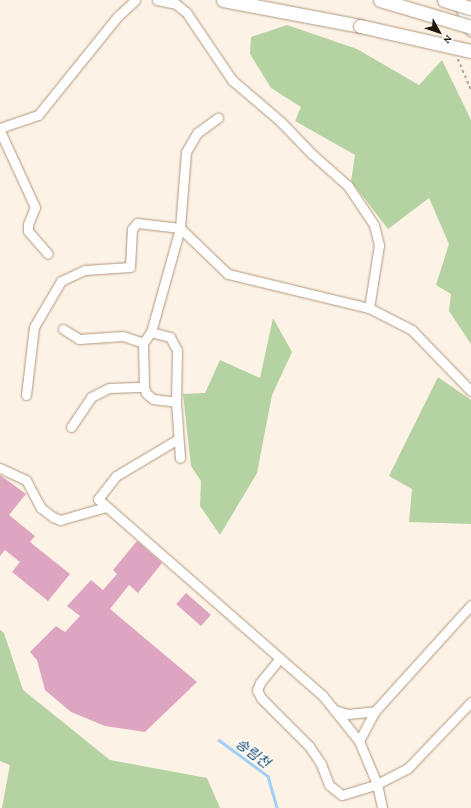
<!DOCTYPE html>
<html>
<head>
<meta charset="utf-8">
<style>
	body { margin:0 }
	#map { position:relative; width:471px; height:808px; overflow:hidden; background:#fdf2e6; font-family:"Crimson Pro","Noto Sans KR",serif }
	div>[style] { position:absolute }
	.green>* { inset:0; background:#b4d2a2 }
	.stream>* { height:2.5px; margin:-1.25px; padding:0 1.25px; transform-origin:1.25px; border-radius:1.25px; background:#a0d0f7 }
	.building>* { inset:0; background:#dda5bf; transform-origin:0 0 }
	.path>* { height:1.5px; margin-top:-0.75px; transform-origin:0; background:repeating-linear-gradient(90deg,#b0a69a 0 3px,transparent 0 6px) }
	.roads { filter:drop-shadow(0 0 1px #b0977c) drop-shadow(0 0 1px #b0977c) }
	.minor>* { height:9px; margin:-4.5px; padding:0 4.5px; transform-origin:4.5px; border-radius:4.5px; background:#fff }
	.major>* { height:11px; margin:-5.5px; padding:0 5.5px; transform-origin:5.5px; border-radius:5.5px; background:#fff }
	.highway>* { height:13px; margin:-6.5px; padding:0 6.5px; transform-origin:6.5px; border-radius:6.5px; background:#fff }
	.bridges { filter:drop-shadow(0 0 1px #b0977c) drop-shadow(0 0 1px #b0977c) }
	.highway-bridge>* { height:13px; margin:-6.5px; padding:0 6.5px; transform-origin:6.5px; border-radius:6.5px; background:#fff }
	span { translate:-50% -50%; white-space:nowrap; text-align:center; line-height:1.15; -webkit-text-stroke:3px #fff; paint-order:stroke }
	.water-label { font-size:14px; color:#10476c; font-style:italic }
	.north { position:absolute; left:419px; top:12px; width:40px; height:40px; -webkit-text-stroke:3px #fff; paint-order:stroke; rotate:130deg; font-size:11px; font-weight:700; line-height:16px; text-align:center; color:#20170c }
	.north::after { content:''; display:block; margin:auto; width:14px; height:18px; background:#20170c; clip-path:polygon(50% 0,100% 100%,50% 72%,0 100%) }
</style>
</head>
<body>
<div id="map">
	<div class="green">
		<i style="clip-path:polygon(287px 25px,357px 49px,419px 85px,442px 60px,471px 120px,471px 344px,449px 311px,451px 294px,436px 285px,449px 244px,429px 198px,388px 229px,351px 181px,355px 155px,295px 121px,301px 107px,271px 88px,250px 54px,251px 37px)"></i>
		<i style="clip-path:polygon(273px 318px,292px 352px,272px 395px,257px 473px,220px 535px,200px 506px,201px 481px,191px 466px,183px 394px,205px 393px,220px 360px,260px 378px)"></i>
		<i style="clip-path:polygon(438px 377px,471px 400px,471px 524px,409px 522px,412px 489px,389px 476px)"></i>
		<i style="clip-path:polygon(0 630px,4px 633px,23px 690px,110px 760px,207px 778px,220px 808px,2px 808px,10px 765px,0 761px)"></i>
	</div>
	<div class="stream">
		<i style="left:219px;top:740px;width:61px;rotate:36.3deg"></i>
		<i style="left:268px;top:776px;width:33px;rotate:74deg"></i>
	</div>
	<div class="building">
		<i style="clip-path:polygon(0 475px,26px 494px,9px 515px,35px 536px,30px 542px,70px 574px,48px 601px,12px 572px,20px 562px,5px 550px,0 556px)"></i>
		<i style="clip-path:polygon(137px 541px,162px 563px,138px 593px,129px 585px,110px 609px,197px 682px,145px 732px,105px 726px,71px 712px,45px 690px,37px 660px,30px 652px,56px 626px,65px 632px,80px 616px,67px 606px,91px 580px,103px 590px,117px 574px,113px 570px)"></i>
		<i style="left:186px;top:593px;width:33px;height:15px;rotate:41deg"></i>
	</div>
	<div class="path">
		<i style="left:458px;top:59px;width:34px;rotate:67deg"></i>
	</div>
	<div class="roads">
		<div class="minor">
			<i style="left:157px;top:0;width:19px;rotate:12deg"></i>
			<i style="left:176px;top:4px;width:13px;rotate:39deg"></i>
			<i style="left:186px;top:12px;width:82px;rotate:55.9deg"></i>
			<i style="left:232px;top:80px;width:63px;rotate:40.5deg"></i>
			<i style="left:280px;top:121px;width:46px;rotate:45.9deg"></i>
			<i style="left:312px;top:154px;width:48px;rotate:41.6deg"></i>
			<i style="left:348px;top:186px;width:47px;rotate:56.3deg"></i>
			<i style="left:374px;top:225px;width:21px;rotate:76deg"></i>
			<i style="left:379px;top:245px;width:64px;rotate:99deg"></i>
			<i style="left:369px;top:308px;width:48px;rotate:27.1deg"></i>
			<i style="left:412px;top:330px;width:85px;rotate:46deg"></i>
			<i style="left:0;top:128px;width:40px;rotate:-18.9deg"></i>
			<i style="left:38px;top:115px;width:126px;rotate:-51.1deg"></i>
			<i style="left:117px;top:17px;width:25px;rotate:-43deg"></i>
			<i style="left:0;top:131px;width:84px;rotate:65.3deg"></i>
			<i style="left:35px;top:207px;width:18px;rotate:112deg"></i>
			<i style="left:28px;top:224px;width:7px;rotate:90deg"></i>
			<i style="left:28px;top:231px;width:30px;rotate:49deg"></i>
			<i style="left:63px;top:329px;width:19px;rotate:32deg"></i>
			<i style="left:79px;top:339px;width:44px;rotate:-3.9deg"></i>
			<i style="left:123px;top:336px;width:21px;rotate:19deg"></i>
			<i style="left:143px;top:343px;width:14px;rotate:-54deg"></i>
			<i style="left:151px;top:332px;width:108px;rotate:-74.4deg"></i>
			<i style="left:180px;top:228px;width:76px;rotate:-85.5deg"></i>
			<i style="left:186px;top:152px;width:22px;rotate:-60deg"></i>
			<i style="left:197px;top:133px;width:26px;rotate:-36deg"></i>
			<i style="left:151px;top:332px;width:20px;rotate:15deg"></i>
			<i style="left:170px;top:337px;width:15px;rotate:62deg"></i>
			<i style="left:177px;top:350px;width:52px;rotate:91.1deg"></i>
			<i style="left:176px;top:402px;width:56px;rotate:85.9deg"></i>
			<i style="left:143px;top:343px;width:44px;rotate:88.7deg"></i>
			<i style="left:26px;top:395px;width:68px;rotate:-83.3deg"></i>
			<i style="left:34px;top:327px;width:53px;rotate:-59.6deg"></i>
			<i style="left:61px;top:281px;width:26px;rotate:-25deg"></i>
			<i style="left:85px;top:270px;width:45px;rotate:-3.8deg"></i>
			<i style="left:130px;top:267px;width:38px;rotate:-87deg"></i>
			<i style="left:132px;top:229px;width:8px;rotate:-50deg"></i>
			<i style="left:137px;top:223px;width:43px;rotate:6.6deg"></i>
			<i style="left:180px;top:228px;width:66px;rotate:43.8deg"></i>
			<i style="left:228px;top:274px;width:145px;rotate:13.6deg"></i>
			<i style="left:71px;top:427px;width:36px;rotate:-56deg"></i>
			<i style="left:91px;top:397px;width:20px;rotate:-27deg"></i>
			<i style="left:109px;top:388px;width:35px;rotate:-2deg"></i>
			<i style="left:144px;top:387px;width:6px;rotate:72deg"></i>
			<i style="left:146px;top:393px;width:9px;rotate:41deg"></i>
			<i style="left:153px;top:399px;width:23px;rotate:7deg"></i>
			<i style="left:178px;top:439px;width:72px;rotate:149.2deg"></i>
			<i style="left:116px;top:476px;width:29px;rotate:128deg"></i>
			<i style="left:98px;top:499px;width:299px;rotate:41.2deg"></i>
			<i style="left:323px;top:696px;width:58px;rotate:51.3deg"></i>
			<i style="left:359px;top:741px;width:47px;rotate:67.3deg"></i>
			<i style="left:377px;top:784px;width:25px;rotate:78deg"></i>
			<i style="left:0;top:468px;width:29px;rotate:25deg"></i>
			<i style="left:26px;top:480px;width:32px;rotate:62deg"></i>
			<i style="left:41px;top:508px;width:15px;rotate:37deg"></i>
			<i style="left:53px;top:517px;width:8px;rotate:23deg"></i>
			<i style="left:60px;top:520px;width:48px;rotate:-15.8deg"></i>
			<i style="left:280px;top:658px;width:32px;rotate:129deg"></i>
			<i style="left:260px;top:683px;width:8px;rotate:113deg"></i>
			<i style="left:257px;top:690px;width:9px;rotate:63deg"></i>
			<i style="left:261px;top:698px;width:68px;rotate:45deg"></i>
			<i style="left:309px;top:746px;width:22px;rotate:56deg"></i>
			<i style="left:321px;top:764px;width:22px;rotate:69deg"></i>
			<i style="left:329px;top:785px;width:16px;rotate:38deg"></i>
			<i style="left:342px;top:795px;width:37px;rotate:-17deg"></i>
			<i style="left:377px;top:784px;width:34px;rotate:-27deg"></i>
			<i style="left:407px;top:769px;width:93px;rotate:-46.3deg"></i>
			<i style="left:334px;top:710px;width:15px;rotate:16deg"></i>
			<i style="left:348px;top:714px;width:27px;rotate:-6deg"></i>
			<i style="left:359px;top:741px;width:34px;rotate:-62deg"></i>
			<i style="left:375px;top:711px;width:143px;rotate:-47.8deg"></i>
		</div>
		<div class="major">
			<i style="left:458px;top:0;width:33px;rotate:67deg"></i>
		</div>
		<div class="highway">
			<i style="left:223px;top:0;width:139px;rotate:10.7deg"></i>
		</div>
	</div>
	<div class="bridges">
		<div class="highway-bridge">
			<i style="left:380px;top:0;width:95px;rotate:16.5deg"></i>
			<i style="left:444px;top:0;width:28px;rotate:17deg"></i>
			<i style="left:360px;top:26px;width:114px;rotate:12.7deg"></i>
		</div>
	</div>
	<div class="water-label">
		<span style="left:253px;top:753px;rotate:37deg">송림천</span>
	</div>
	<div class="north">N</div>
</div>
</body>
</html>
